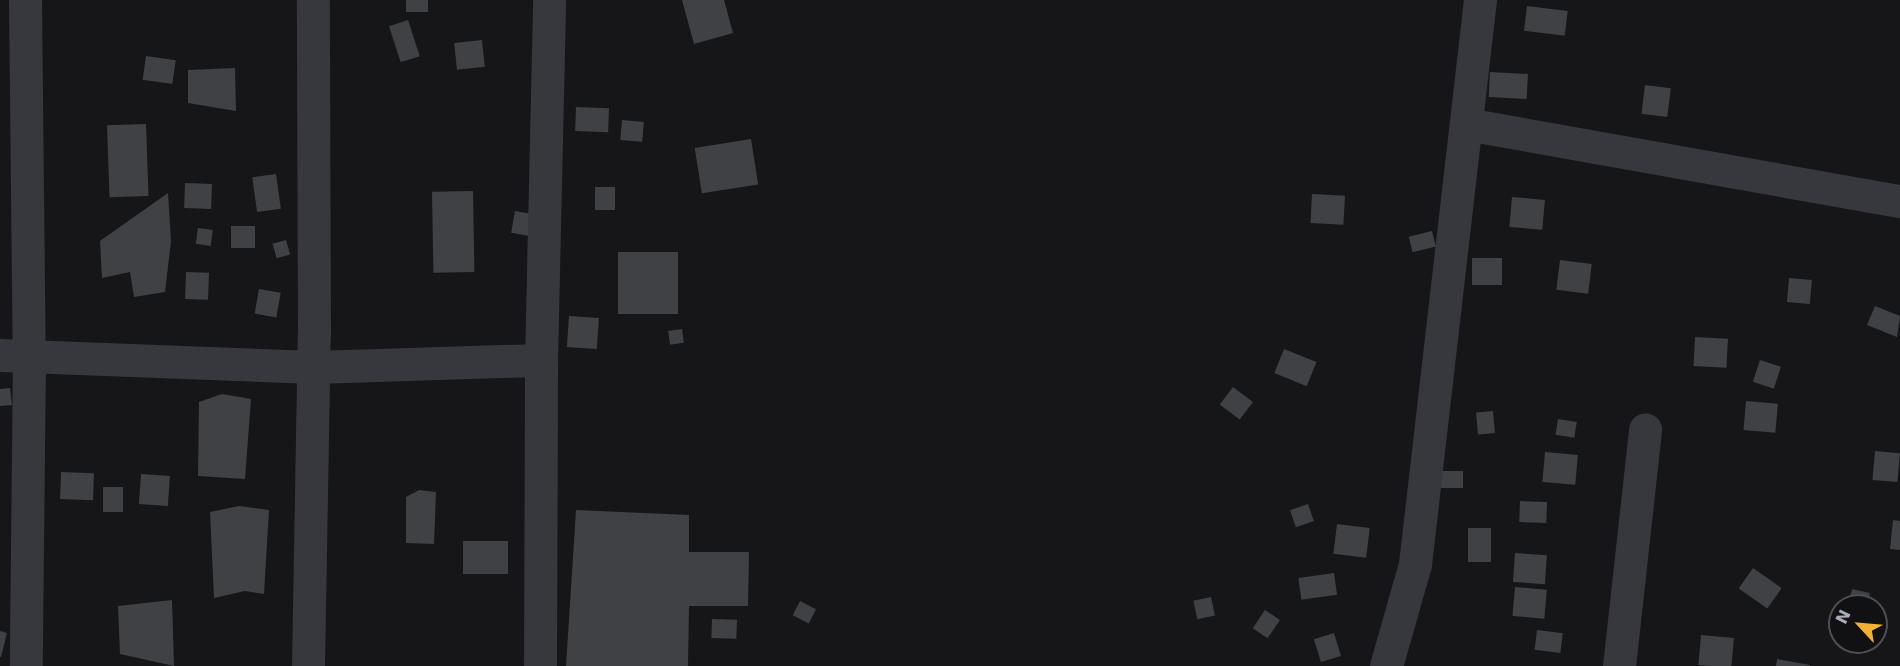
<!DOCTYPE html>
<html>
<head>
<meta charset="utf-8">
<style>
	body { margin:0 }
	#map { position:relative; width:1900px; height:666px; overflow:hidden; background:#161618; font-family:"DejaVu Sans",sans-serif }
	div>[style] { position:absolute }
	.building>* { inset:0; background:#404145; transform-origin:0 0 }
	.minor>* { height:33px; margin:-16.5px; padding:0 16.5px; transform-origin:16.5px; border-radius:16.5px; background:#37383d }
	span { translate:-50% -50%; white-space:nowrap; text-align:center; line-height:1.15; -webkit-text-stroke:4.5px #111113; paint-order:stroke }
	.north { position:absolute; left:1828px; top:594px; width:60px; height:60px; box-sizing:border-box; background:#111113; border:2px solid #4d4f55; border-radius:50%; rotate:296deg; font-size:16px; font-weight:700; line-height:24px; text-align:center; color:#a8adb8 }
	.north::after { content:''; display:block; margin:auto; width:21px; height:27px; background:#f2b134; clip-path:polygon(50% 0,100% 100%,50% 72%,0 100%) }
</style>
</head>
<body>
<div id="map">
	<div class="building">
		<i style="left:406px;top:0;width:22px;height:12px"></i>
		<i style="clip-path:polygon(682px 0,724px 0,733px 33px,694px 44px)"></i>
		<i style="left:1527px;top:6px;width:41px;height:25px;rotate:7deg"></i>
		<i style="left:408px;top:20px;width:38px;height:20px;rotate:72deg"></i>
		<i style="left:482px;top:40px;width:27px;height:28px;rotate:84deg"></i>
		<i style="left:146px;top:56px;width:30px;height:24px;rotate:8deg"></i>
		<i style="clip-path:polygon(235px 68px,236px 111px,188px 103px,188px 70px)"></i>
		<i style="left:1490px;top:72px;width:38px;height:25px;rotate:3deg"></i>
		<i style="left:1645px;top:85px;width:26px;height:29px;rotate:7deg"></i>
		<i style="left:576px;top:107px;width:33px;height:24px;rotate:2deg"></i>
		<i style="left:622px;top:120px;width:22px;height:20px;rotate:5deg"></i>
		<i style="left:146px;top:124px;width:72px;height:39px;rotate:88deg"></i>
		<i style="left:751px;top:139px;width:46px;height:57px;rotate:81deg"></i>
		<i style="left:276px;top:174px;width:35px;height:24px;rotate:82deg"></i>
		<i style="left:185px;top:183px;width:27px;height:25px;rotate:2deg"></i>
		<i style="left:595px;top:187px;width:20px;height:23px"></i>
		<i style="left:473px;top:191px;width:81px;height:41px;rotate:89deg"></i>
		<i style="clip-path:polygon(168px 193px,171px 241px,165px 292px,134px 297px,130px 272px,102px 278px,100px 241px)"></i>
		<i style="left:1312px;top:194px;width:33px;height:29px;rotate:3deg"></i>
		<i style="left:1512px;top:197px;width:33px;height:30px;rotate:5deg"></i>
		<i style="left:515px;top:211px;width:23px;height:22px;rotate:10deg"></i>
		<i style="left:255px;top:226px;width:22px;height:24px;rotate:90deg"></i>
		<i style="left:198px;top:228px;width:15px;height:16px;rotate:8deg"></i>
		<i style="left:1432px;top:231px;width:16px;height:24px;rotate:76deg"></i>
		<i style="left:286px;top:240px;width:15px;height:14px;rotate:74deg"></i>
		<i style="left:618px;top:252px;width:60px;height:62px"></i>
		<i style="left:1472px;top:258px;width:30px;height:27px"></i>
		<i style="left:1560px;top:260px;width:32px;height:30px;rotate:7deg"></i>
		<i style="left:186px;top:272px;width:23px;height:27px;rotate:2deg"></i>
		<i style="left:1789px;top:278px;width:23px;height:24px;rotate:5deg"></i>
		<i style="left:259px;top:289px;width:22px;height:25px;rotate:10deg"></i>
		<i style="clip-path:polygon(1875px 306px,1900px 316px,1897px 337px,1867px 325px)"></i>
		<i style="left:569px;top:316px;width:30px;height:31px;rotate:4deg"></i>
		<i style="left:682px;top:329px;width:14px;height:14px;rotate:82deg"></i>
		<i style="left:1695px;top:337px;width:33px;height:29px;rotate:3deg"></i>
		<i style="left:1284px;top:349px;width:35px;height:26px;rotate:22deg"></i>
		<i style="left:1760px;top:360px;width:22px;height:23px;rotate:18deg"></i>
		<i style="left:1233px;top:387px;width:25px;height:22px;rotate:37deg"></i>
		<i style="clip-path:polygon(10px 388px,12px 405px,0 406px,0 389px)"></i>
		<i style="clip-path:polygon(222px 394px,251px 399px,245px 479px,198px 476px,199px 402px)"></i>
		<i style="left:1746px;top:401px;width:32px;height:29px;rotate:5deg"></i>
		<i style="left:1493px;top:411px;width:22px;height:17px;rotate:85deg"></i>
		<i style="left:1558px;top:419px;width:19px;height:16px;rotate:9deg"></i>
		<i style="left:1875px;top:451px;width:25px;height:29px;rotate:5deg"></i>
		<i style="left:1545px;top:452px;width:33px;height:30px;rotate:5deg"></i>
		<i style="left:1438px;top:471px;width:25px;height:17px"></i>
		<i style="left:61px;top:472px;width:33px;height:27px;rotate:2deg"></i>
		<i style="left:141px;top:474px;width:29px;height:30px;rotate:4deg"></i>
		<i style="left:103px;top:487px;width:20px;height:25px"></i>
		<i style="clip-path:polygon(419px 490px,436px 492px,434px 544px,406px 543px,406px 497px)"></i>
		<i style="left:1520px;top:501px;width:27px;height:21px;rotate:2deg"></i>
		<i style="left:1308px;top:504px;width:18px;height:19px;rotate:71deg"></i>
		<i style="clip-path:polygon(239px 506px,269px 510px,264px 594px,245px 591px,214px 598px,210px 512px)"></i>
		<i style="clip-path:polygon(576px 510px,689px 515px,689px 552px,749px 552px,748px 606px,689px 606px,688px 666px,566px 666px)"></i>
		<i style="clip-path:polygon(1893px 520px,1900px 521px,1900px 550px,1890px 549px)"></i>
		<i style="left:1337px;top:524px;width:33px;height:30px;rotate:7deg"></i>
		<i style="left:1468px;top:528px;width:23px;height:34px"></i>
		<i style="left:508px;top:541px;width:33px;height:45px;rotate:90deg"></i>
		<i style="left:1515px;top:553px;width:32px;height:29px;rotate:4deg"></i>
		<i style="left:1753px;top:568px;width:35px;height:25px;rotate:35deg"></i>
		<i style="left:1334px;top:573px;width:22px;height:36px;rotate:82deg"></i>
		<i style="left:1515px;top:587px;width:32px;height:29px;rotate:5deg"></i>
		<i style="clip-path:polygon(1852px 589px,1870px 593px,1867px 606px,1848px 606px)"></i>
		<i style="left:1211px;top:597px;width:19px;height:18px;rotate:78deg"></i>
		<i style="clip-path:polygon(172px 600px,174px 666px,120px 654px,118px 606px)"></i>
		<i style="left:800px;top:601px;width:18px;height:16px;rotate:27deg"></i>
		<i style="left:1265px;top:610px;width:18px;height:22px;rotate:34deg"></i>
		<i style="left:712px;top:619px;width:25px;height:19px;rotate:2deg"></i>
		<i style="left:1537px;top:630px;width:26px;height:20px;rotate:7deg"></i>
		<i style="clip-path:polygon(0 631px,7px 633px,1px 657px,0 657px)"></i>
		<i style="left:1334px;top:633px;width:24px;height:21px;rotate:73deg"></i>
		<i style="left:1701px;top:635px;width:33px;height:30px;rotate:5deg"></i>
		<i style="clip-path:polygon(1777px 659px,1810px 665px,1810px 666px,1776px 666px)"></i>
	</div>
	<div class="minor">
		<i style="left:25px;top:0;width:356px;rotate:89.4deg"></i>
		<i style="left:29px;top:356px;width:310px;rotate:90.6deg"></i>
		<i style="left:1466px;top:124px;width:441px;rotate:10.1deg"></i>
		<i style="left:0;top:355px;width:314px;rotate:2.2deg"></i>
		<i style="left:314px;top:367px;width:227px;rotate:-1.8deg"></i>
		<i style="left:308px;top:666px;width:333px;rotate:-89deg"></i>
		<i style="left:314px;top:333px;width:333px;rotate:-90.2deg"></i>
		<i style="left:540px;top:666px;width:306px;rotate:-89.8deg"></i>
		<i style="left:541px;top:360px;width:360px;rotate:-88.7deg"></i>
		<i style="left:1386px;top:666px;width:106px;rotate:-74.1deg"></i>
		<i style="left:1415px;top:564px;width:568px;rotate:-83.43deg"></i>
		<i style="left:1619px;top:666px;width:238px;rotate:-83.7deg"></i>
	</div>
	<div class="north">N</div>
</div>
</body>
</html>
